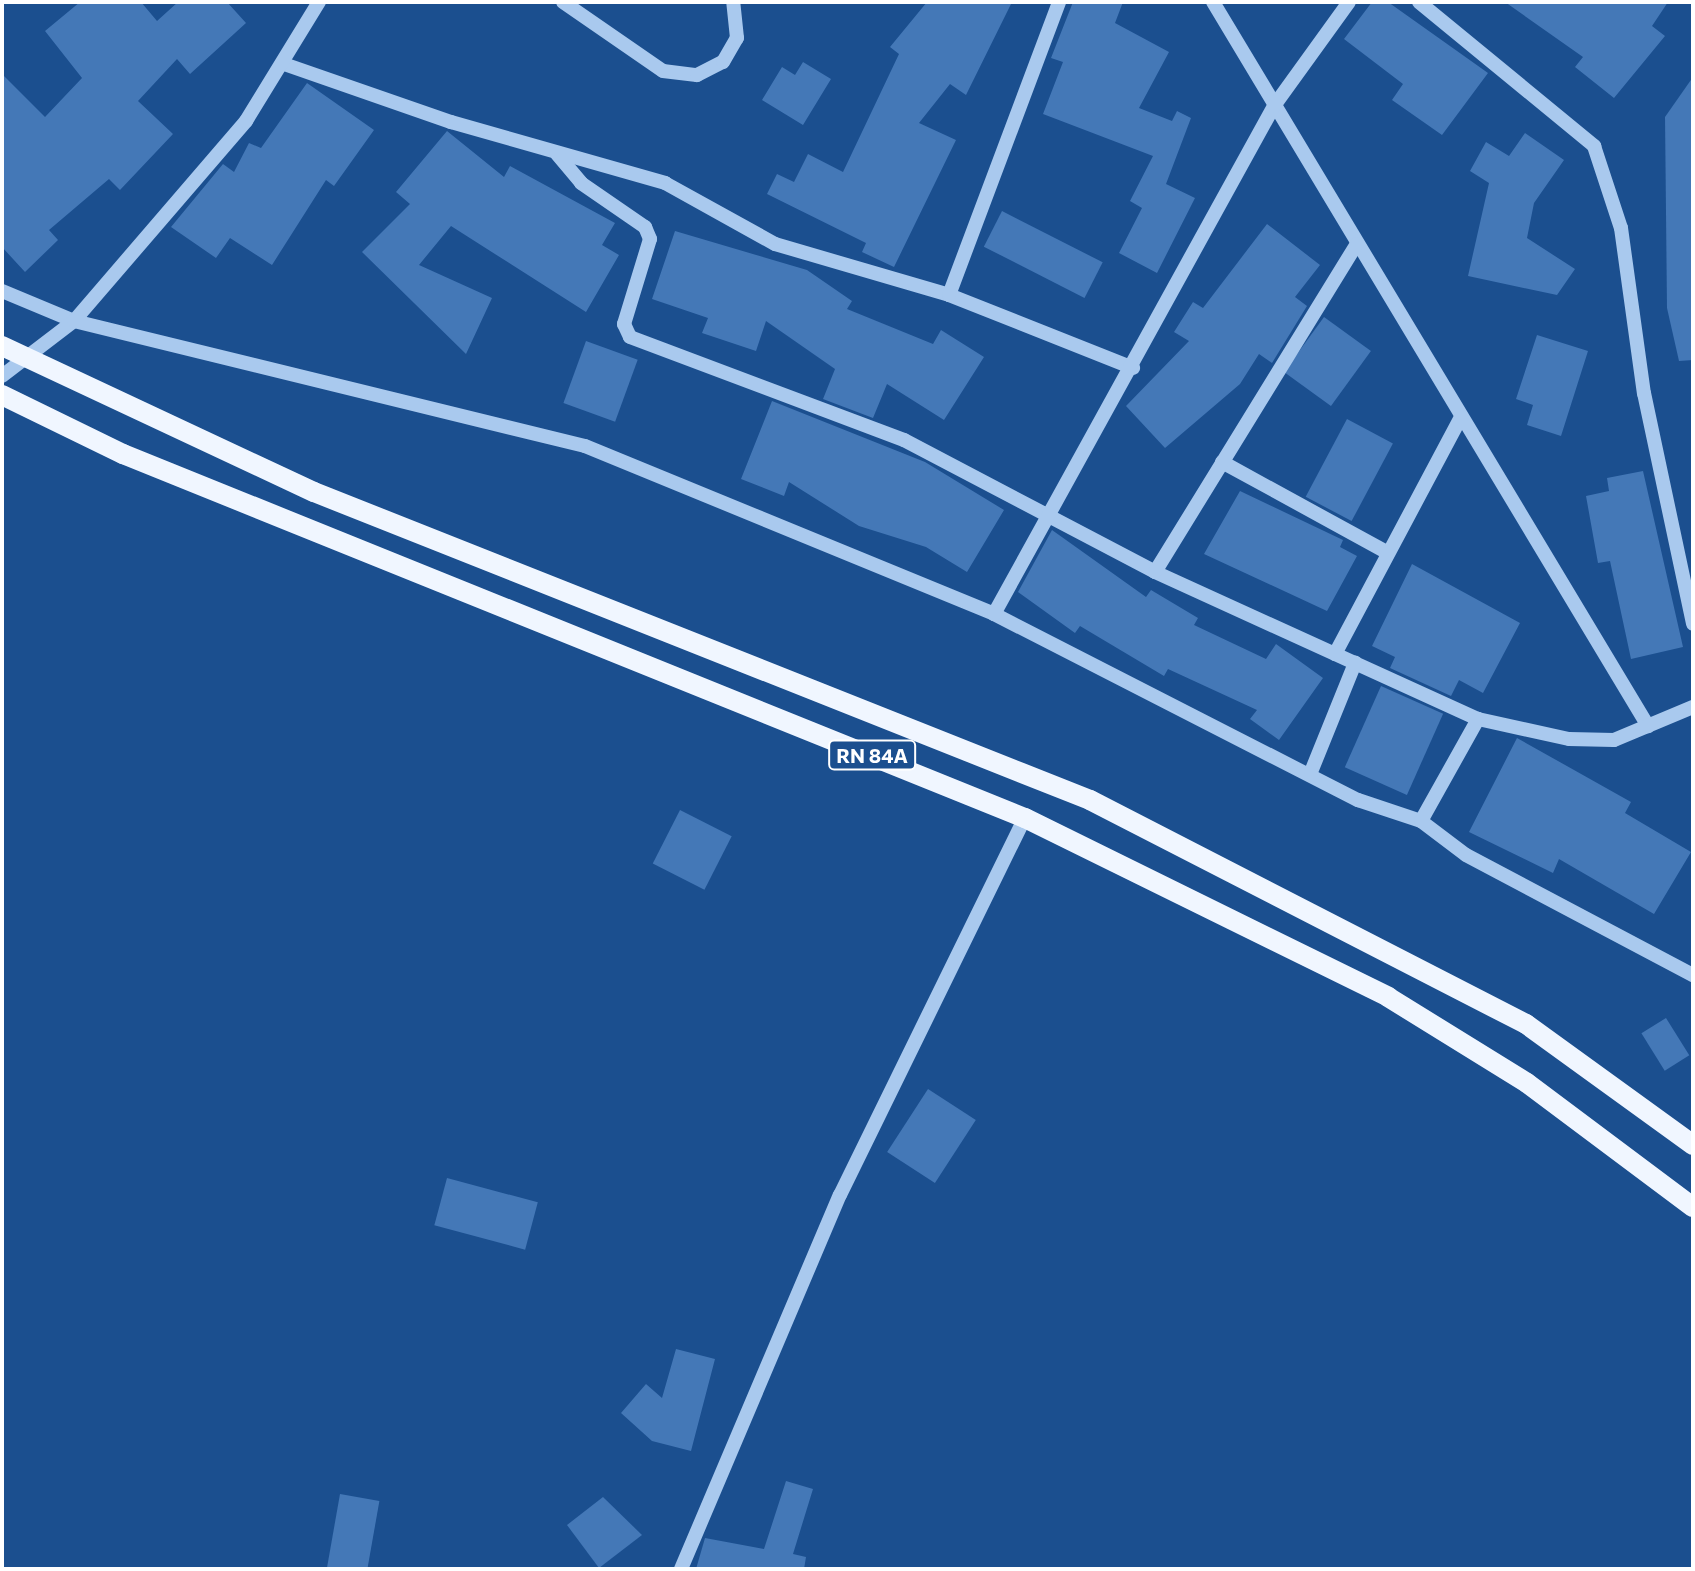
<!DOCTYPE html>
<html>
<head>
<meta charset="utf-8">
<style>
	body { margin:0 }
	#map { position:relative; width:1695px; height:1571px; overflow:hidden; background:#1b4f8f; font-family:Commissioner,sans-serif }
	div>[style] { position:absolute }
	.building>* { inset:0; background:#4478b7; transform-origin:0 0 }
	.minor>* { height:14px; margin:-7px; padding:0 7px; transform-origin:7px; border-radius:7px; background:#a9c9ee }
	.major>* { height:20px; margin:-10px; padding:0 10px; transform-origin:10px; border-radius:10px; background:#f0f6ff }
	span { translate:-50% -50%; white-space:nowrap; text-align:center; line-height:1.15; -webkit-text-stroke:7px #1b4f8f; paint-order:stroke }
	.shield-label span { padding:2px 6px; background:#1b4f8f; border:2px solid; border-radius:6px; -webkit-text-stroke-width:0 }
	.shield-label { font-size:20px; color:#fff; font-weight:700 }
	.frame { position:absolute; inset:0; border:4px solid #fff; pointer-events:none }
</style>
</head>
<body>
<div id="map">
	<div class="building">
		<i style="clip-path:polygon(80px 2px,141px 2px,157px 21px,178px 2px,227px 2px,246px 23px,190px 74px,177px 59px,138px 101px,173px 134px,120px 190px,109px 179px,49px 230px,58px 240px,25px 272px,2px 247px,2px 74px,45px 117px,82px 78px,45px 31px)"></i>
		<i style="clip-path:polygon(927px 2px,1012px 2px,966px 95px,950px 84px,919px 123px,956px 140px,894px 267px,862px 252px,866px 243px,767px 194px,777px 174px,794px 182px,808px 154px,843px 172px,899px 54px,890px 47px)"></i>
		<i style="clip-path:polygon(1073px 2px,1123px 2px,1115px 23px,1169px 52px,1139px 108px,1172px 121px,1177px 111px,1191px 118px,1166px 184px,1195px 198px,1157px 273px,1119px 253px,1142px 208px,1130px 201px,1153px 156px,1043px 114px,1063px 62px,1051px 58px)"></i>
		<i style="clip-path:polygon(1372px 2px,1388px 2px,1488px 73px,1442px 135px,1392px 100px,1403px 84px,1344px 39px)"></i>
		<i style="clip-path:polygon(1505px 2px,1668px 2px,1652px 26px,1665px 36px,1614px 98px,1575px 67px,1583px 57px)"></i>
		<i style="clip-path:polygon(803px 62px,831px 79px,803px 125px,762px 100px,782px 67px,795px 75px)"></i>
		<i style="clip-path:polygon(1693px 77px,1693px 360px,1679px 361px,1667px 308px,1665px 117px)"></i>
		<i style="clip-path:polygon(307px 83px,374px 130px,334px 186px,326px 180px,272px 265px,230px 238px,216px 258px,171px 227px,223px 164px,234px 172px,249px 143px,261px 148px)"></i>
		<i style="clip-path:polygon(447px 131px,504px 177px,510px 166px,615px 223px,602px 245px,619px 255px,586px 312px,451px 226px,419px 265px,492px 298px,466px 354px,362px 252px,410px 204px,396px 192px)"></i>
		<i style="clip-path:polygon(1525px 133px,1564px 160px,1534px 203px,1527px 238px,1575px 269px,1557px 295px,1468px 276px,1489px 183px,1470px 171px,1486px 142px,1509px 156px)"></i>
		<i style="left:1002px;top:211px;width:113px;height:40px;rotate:27deg"></i>
		<i style="clip-path:polygon(1267px 224px,1320px 265px,1295px 297px,1307px 306px,1272px 363px,1259px 354px,1240px 384px,1165px 448px,1126px 406px,1189px 341px,1174px 332px,1193px 302px,1203px 308px)"></i>
		<i style="clip-path:polygon(675px 231px,807px 270px,852px 301px,847px 309px,933px 344px,941px 330px,984px 357px,944px 420px,887px 384px,873px 418px,823px 399px,835px 369px,766px 321px,756px 351px,702px 333px,708px 318px,652px 299px)"></i>
		<i style="left:1324px;top:317px;width:58px;height:68px;rotate:36deg"></i>
		<i style="clip-path:polygon(1537px 335px,1588px 351px,1561px 436px,1527px 425px,1533px 405px,1516px 399px)"></i>
		<i style="left:586px;top:341px;width:55px;height:66px;rotate:20deg"></i>
		<i style="clip-path:polygon(772px 401px,925px 462px,1004px 510px,967px 572px,926px 547px,859px 526px,789px 482px,784px 496px,741px 479px)"></i>
		<i style="left:1347px;top:419px;width:52px;height:88px;rotate:28deg"></i>
		<i style="clip-path:polygon(1643px 471px,1683px 647px,1631px 659px,1610px 561px,1598px 563px,1586px 496px,1609px 491px,1607px 478px)"></i>
		<i style="clip-path:polygon(1240px 491px,1343px 540px,1340px 547px,1357px 556px,1327px 611px,1204px 554px)"></i>
		<i style="clip-path:polygon(1052px 530px,1146px 597px,1151px 590px,1198px 618px,1194px 625px,1266px 659px,1276px 644px,1323px 678px,1279px 740px,1250px 719px,1257px 710px,1168px 669px,1164px 676px,1080px 626px,1075px 633px,1018px 592px)"></i>
		<i style="clip-path:polygon(1412px 564px,1520px 623px,1483px 693px,1459px 680px,1451px 696px,1390px 668px,1395px 657px,1372px 646px)"></i>
		<i style="left:1381px;top:686px;width:68px;height:89px;rotate:24deg"></i>
		<i style="clip-path:polygon(1517px 738px,1631px 802px,1625px 813px,1691px 852px,1654px 914px,1559px 859px,1553px 873px,1469px 832px)"></i>
		<i style="left:680px;top:810px;width:58px;height:60px;rotate:27deg"></i>
		<i style="left:1666px;top:1018px;width:44px;height:29px;rotate:58deg"></i>
		<i style="left:928px;top:1089px;width:57px;height:75px;rotate:33deg"></i>
		<i style="left:447px;top:1178px;width:94px;height:49px;rotate:15deg"></i>
		<i style="clip-path:polygon(676px 1349px,715px 1359px,691px 1451px,652px 1441px,621px 1413px,646px 1384px,662px 1398px)"></i>
		<i style="clip-path:polygon(786px 1481px,813px 1489px,793px 1554px,806px 1557px,804px 1569px,696px 1569px,705px 1538px,764px 1549px)"></i>
		<i style="left:340px;top:1494px;width:40px;height:76px;rotate:10deg"></i>
		<i style="clip-path:polygon(603px 1497px,642px 1535px,599px 1568px,567px 1525px)"></i>
	</div>
	<div class="minor">
		<i style="left:563px;top:2px;width:121px;rotate:34.6deg"></i>
		<i style="left:663px;top:71px;width:34px;rotate:7deg"></i>
		<i style="left:697px;top:75px;width:29px;rotate:-27deg"></i>
		<i style="left:723px;top:62px;width:28px;rotate:-60deg"></i>
		<i style="left:737px;top:38px;width:36px;rotate:-96deg"></i>
		<i style="left:1213px;top:2px;width:845px;rotate:59deg"></i>
		<i style="left:1419px;top:2px;width:227px;rotate:39.4deg"></i>
		<i style="left:1594px;top:146px;width:86px;rotate:71.8deg"></i>
		<i style="left:1621px;top:228px;width:167px;rotate:82.1deg"></i>
		<i style="left:1644px;top:393px;width:236px;rotate:78deg"></i>
		<i style="left:284px;top:64px;width:177px;rotate:19.2deg"></i>
		<i style="left:451px;top:122px;width:223px;rotate:15.9deg"></i>
		<i style="left:665px;top:183px;width:126px;rotate:29deg"></i>
		<i style="left:775px;top:244px;width:181px;rotate:16.3deg"></i>
		<i style="left:949px;top:295px;width:198px;rotate:21.6deg"></i>
		<i style="left:557px;top:154px;width:38px;rotate:50deg"></i>
		<i style="left:581px;top:183px;width:78px;rotate:34.5deg"></i>
		<i style="left:645px;top:227px;width:13px;rotate:67deg"></i>
		<i style="left:650px;top:239px;width:89px;rotate:107deg"></i>
		<i style="left:624px;top:324px;width:14px;rotate:65deg"></i>
		<i style="left:630px;top:337px;width:293px;rotate:20.6deg"></i>
		<i style="left:904px;top:440px;width:284px;rotate:27.7deg"></i>
		<i style="left:1155px;top:572px;width:355px;rotate:24.5deg"></i>
		<i style="left:1478px;top:719px;width:93px;rotate:12.4deg"></i>
		<i style="left:1569px;top:739px;width:45px;rotate:1.3deg"></i>
		<i style="left:1614px;top:740px;width:86px;rotate:-22.7deg"></i>
		<i style="left:2px;top:291px;width:78px;rotate:22.6deg"></i>
		<i style="left:74px;top:321px;width:264px;rotate:-49.3deg"></i>
		<i style="left:246px;top:121px;width:140px;rotate:-58.5deg"></i>
		<i style="left:949px;top:295px;width:313px;rotate:-69.4deg"></i>
		<i style="left:2px;top:376px;width:91px;rotate:-37.4deg"></i>
		<i style="left:74px;top:321px;width:526px;rotate:13.75deg"></i>
		<i style="left:585px;top:446px;width:442px;rotate:22.3deg"></i>
		<i style="left:994px;top:614px;width:409px;rotate:27.1deg"></i>
		<i style="left:1358px;top:800px;width:66px;rotate:18.4deg"></i>
		<i style="left:1421px;top:821px;width:56px;rotate:37.1deg"></i>
		<i style="left:1466px;top:855px;width:257px;rotate:27.9deg"></i>
		<i style="left:1222px;top:462px;width:189px;rotate:28.7deg"></i>
		<i style="left:1155px;top:572px;width:385px;rotate:-58.4deg"></i>
		<i style="left:994px;top:614px;width:580px;rotate:-61.14deg"></i>
		<i style="left:1274px;top:106px;width:128px;rotate:-54.2deg"></i>
		<i style="left:1335px;top:654px;width:268px;rotate:-62deg"></i>
		<i style="left:1311px;top:772px;width:118px;rotate:-68deg"></i>
		<i style="left:1421px;top:821px;width:117px;rotate:-60.8deg"></i>
		<i style="left:681px;top:1569px;width:406px;rotate:-67deg"></i>
		<i style="left:840px;top:1195px;width:420px;rotate:-63.9deg"></i>
	</div>
	<div class="major">
		<i style="left:2px;top:346px;width:344px;rotate:25.1deg"></i>
		<i style="left:314px;top:492px;width:835px;rotate:21.65deg"></i>
		<i style="left:1090px;top:800px;width:490px;rotate:27.2deg"></i>
		<i style="left:1526px;top:1024px;width:206px;rotate:35.9deg"></i>
		<i style="left:2px;top:395px;width:135px;rotate:26deg"></i>
		<i style="left:123px;top:454px;width:973px;rotate:21.98deg"></i>
		<i style="left:1025px;top:818px;width:405px;rotate:26.2deg"></i>
		<i style="left:1388px;top:997px;width:163px;rotate:31.7deg"></i>
		<i style="left:1527px;top:1083px;width:207px;rotate:36.8deg"></i>
	</div>
	<div class="shield-label">
		<span style="left:872px;top:755px">RN 84A</span>
	</div>
	<div class="frame"></div>
</div>
</body>
</html>
